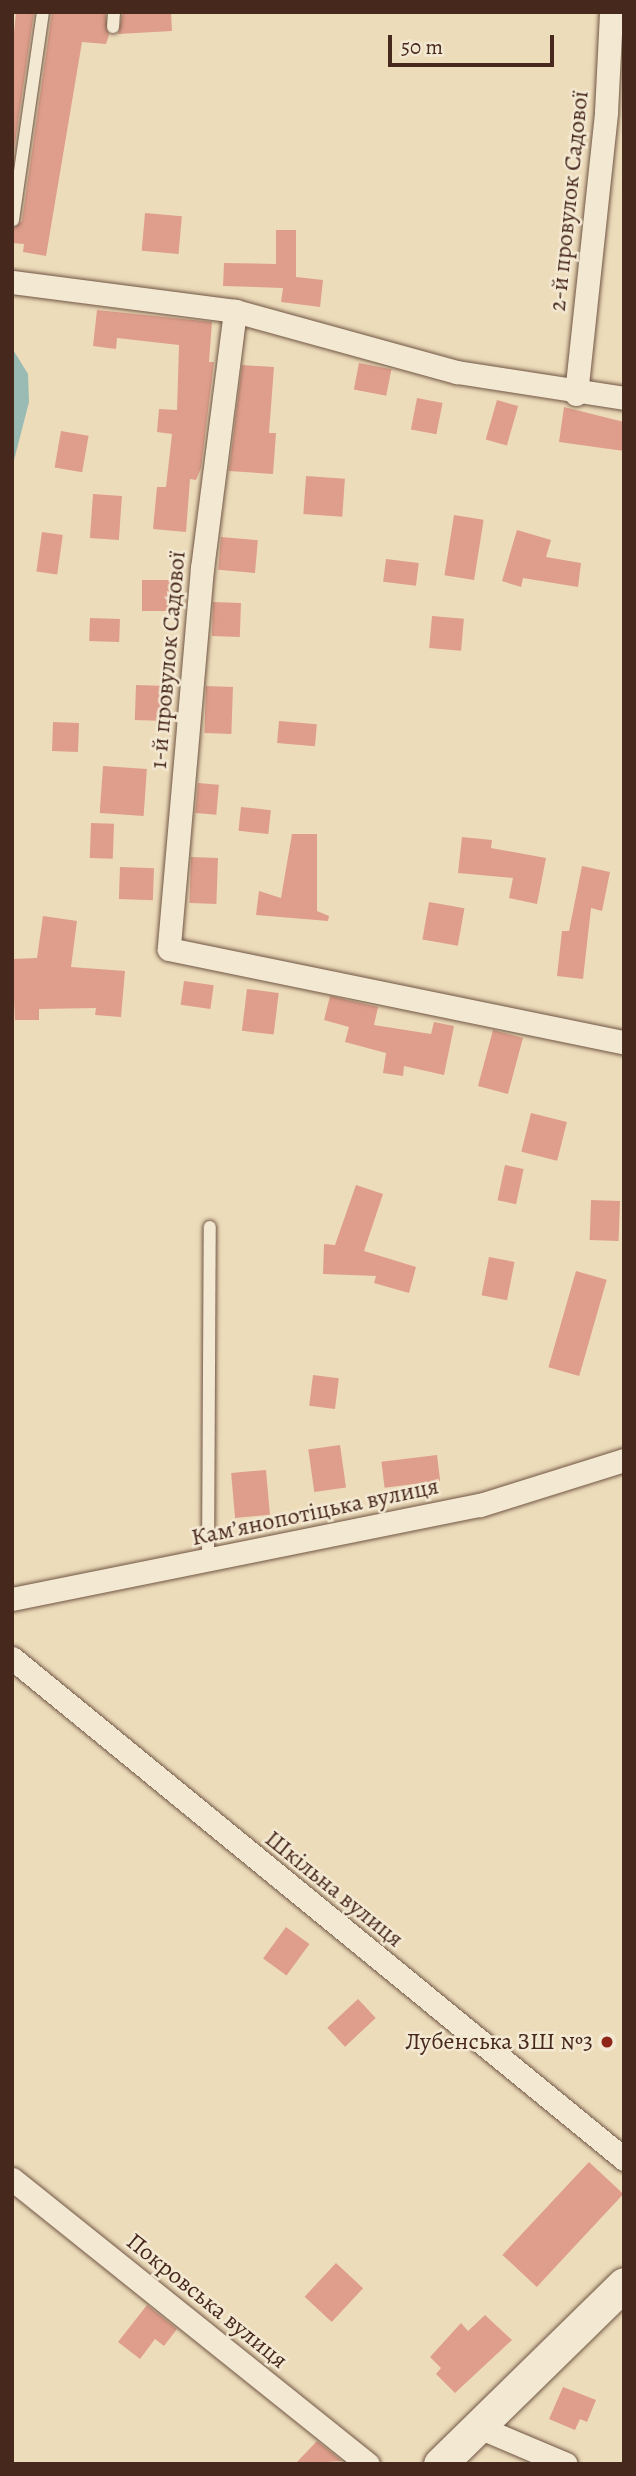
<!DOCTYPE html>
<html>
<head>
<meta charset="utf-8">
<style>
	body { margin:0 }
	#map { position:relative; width:636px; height:2476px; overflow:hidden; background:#eddcba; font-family:Alegreya,serif }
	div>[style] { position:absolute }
	.water>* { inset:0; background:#99bbb3 }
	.building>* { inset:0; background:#de9e8b; transform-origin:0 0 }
	.roads { filter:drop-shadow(0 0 2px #705544) drop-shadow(0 0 2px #705544) }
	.lane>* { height:12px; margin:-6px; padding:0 6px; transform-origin:6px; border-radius:6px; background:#f3e8d2 }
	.street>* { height:23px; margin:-11.5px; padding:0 11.5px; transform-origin:11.5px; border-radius:11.5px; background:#f3e8d2 }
	.secondary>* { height:33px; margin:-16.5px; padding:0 16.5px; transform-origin:16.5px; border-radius:16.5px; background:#f3e8d2 }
	.dots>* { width:19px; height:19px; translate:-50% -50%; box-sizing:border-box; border:4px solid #f3e8d2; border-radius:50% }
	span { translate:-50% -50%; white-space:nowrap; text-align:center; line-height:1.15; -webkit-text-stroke:5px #f3e8d2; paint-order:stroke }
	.street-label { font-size:24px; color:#47281c }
	.poi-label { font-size:24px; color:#47281c }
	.right { translate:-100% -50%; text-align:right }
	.frame { position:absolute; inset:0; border:14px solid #47281c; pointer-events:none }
	.scale { position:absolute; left:388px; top:35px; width:166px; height:32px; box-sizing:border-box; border:4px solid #47281c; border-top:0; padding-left:9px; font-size:21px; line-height:24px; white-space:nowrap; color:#47281c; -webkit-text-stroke:5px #f3e8d2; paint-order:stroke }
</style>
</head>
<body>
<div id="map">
	<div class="water">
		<i style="clip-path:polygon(12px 348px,28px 374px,29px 402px,12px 468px)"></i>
	</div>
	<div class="building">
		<i style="clip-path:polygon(16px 12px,34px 12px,12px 164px,12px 53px)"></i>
		<i style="clip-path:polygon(52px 12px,105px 12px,109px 35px,106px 44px,82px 42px,46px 256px,23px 252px,24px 244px,12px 243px,12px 229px,22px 221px)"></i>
		<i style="clip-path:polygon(123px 12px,171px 12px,172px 31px,118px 34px)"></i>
		<i style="left:145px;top:213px;width:37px;height:38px;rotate:5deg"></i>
		<i style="clip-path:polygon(276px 230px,296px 230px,296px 277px,323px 280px,320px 307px,281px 302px,283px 288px,223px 286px,224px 263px,276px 264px)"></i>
		<i style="clip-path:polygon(97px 310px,212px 322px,209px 362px,214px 362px,201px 468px,196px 480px,190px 479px,186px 532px,153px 529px,157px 487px,166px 487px,172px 434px,157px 432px,159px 409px,177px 410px,179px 345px,117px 338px,116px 349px,93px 346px)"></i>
		<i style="left:359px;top:363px;width:33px;height:27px;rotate:11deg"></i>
		<i style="clip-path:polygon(242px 365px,274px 367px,269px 433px,276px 433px,273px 474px,229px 471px)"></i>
		<i style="left:417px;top:398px;width:26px;height:32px;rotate:11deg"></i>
		<i style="left:497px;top:400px;width:22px;height:41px;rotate:16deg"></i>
		<i style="clip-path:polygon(564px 407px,624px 422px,624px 451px,559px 442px)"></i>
		<i style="left:61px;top:431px;width:28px;height:37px;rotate:10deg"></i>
		<i style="left:306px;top:476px;width:39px;height:38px;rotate:4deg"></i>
		<i style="left:93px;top:494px;width:29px;height:44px;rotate:4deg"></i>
		<i style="left:454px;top:515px;width:30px;height:61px;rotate:9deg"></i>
		<i style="clip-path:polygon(517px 530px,551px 540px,546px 557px,581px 563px,578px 587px,523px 578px,521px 587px,502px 581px)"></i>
		<i style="left:42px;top:532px;width:21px;height:40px;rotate:8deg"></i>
		<i style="left:221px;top:537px;width:37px;height:33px;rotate:5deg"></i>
		<i style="left:386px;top:559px;width:33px;height:23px;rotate:7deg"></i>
		<i style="left:142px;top:580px;width:29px;height:31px"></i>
		<i style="left:213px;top:602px;width:28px;height:34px;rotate:2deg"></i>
		<i style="left:432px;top:616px;width:32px;height:32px;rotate:5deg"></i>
		<i style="left:90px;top:618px;width:30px;height:23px;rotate:2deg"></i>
		<i style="left:136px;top:685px;width:31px;height:35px;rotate:2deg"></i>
		<i style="left:206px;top:686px;width:27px;height:47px;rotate:2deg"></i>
		<i style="left:279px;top:721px;width:38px;height:22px;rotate:5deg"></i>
		<i style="left:53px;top:722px;width:26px;height:29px;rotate:2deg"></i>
		<i style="left:103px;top:766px;width:44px;height:47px;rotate:4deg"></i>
		<i style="left:198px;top:783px;width:21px;height:30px;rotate:5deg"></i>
		<i style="left:241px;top:807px;width:30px;height:24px;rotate:6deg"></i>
		<i style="left:91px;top:823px;width:23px;height:35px;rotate:2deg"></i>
		<i style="clip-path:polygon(292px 834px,317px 834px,317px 911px,329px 916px,328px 921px,256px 915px,259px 891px,281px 898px)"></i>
		<i style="clip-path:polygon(462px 837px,492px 840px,491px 848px,546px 858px,537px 904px,509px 898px,513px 878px,458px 873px)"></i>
		<i style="left:191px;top:857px;width:27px;height:46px;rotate:2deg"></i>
		<i style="clip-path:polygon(582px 866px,610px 872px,602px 911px,591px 908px,583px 979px,557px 976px,562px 931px,569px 931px)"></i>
		<i style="left:120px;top:867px;width:34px;height:32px;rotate:2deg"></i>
		<i style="left:429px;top:902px;width:36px;height:38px;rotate:10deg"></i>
		<i style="clip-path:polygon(43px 916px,77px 921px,71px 967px,125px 971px,121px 1017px,95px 1015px,96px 1008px,39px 1009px,39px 1020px,15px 1020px,12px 959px,37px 958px)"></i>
		<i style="left:184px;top:981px;width:30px;height:24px;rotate:8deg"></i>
		<i style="left:247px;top:989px;width:32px;height:42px;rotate:7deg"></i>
		<i style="clip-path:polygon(330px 996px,378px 1007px,374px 1025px,431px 1034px,434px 1022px,454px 1026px,444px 1075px,404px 1066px,403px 1076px,383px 1073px,386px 1053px,345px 1042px,349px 1027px,324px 1020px)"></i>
		<i style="left:493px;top:1030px;width:31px;height:58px;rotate:15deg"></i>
		<i style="left:531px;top:1113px;width:37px;height:40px;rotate:14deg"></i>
		<i style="left:505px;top:1165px;width:19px;height:36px;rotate:12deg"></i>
		<i style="clip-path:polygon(356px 1185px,383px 1194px,364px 1251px,416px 1267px,409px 1293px,374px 1283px,376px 1276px,323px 1274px,324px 1244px,335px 1245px)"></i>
		<i style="left:591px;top:1200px;width:29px;height:40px;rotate:2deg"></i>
		<i style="left:489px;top:1257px;width:26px;height:39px;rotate:11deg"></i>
		<i style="left:576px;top:1271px;width:32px;height:100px;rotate:16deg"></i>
		<i style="left:313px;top:1375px;width:26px;height:31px;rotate:7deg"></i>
		<i style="left:340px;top:1445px;width:43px;height:32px;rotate:82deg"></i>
		<i style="left:437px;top:1455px;width:26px;height:56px;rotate:83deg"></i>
		<i style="left:266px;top:1470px;width:45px;height:35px;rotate:85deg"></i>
		<i style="left:286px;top:1927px;width:29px;height:39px;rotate:36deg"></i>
		<i style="left:358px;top:1999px;width:26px;height:42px;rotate:47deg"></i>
		<i style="left:589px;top:2162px;width:47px;height:127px;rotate:43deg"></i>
		<i style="left:336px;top:2263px;width:37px;height:46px;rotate:43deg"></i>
		<i style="clip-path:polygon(147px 2305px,177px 2329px,164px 2346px,155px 2339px,140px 2359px,118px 2342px)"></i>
		<i style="clip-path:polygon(485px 2315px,512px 2340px,455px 2393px,436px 2374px,441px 2368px,430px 2357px,461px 2323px,468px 2331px)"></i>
		<i style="clip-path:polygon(563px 2387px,596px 2400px,587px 2422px,580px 2419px,575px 2430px,549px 2419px)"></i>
		<i style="clip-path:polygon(317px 2441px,342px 2461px,295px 2464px)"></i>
	</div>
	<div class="roads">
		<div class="lane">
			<i style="left:113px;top:27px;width:15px;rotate:-86deg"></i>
			<i style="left:13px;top:220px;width:210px;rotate:-81.8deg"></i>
			<i style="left:208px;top:1561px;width:334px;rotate:-89.7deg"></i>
		</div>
		<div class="street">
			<i style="left:12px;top:282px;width:225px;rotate:7.4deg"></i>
			<i style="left:235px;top:311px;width:230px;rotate:15.4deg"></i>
			<i style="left:457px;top:372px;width:169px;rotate:8.8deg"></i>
			<i style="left:235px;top:311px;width:259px;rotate:97.3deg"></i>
			<i style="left:202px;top:568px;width:382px;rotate:95deg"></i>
			<i style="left:169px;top:949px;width:464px;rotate:11.6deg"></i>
			<i style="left:576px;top:394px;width:284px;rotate:-83.9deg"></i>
			<i style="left:606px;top:112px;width:100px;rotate:-87.1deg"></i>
			<i style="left:12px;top:1599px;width:477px;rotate:-11.4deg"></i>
			<i style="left:480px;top:1505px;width:151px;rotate:-17.4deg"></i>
			<i style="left:12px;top:1658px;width:791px;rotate:39.3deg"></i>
			<i style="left:12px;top:2179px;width:456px;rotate:38.7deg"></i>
			<i style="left:481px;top:2428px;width:92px;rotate:23deg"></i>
		</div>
		<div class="secondary">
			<i style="left:440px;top:2464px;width:257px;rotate:-44.4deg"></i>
		</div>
	</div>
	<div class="dots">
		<i style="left:607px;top:2042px;background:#8f2418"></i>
	</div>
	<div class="street-label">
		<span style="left:569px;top:201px;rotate:-84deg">2-й провулок Садової</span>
		<span style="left:168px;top:660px;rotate:-85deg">1-й провулок Садової</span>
		<span style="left:315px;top:1512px;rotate:-12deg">Камʼянопотіцька вулиця</span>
		<span style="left:334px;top:1889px;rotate:39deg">Шкільна вулиця</span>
		<span style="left:207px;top:2301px;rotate:39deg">Покровська вулиця</span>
	</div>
	<div class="poi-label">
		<span class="right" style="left:593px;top:2042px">Лубенська ЗШ №3</span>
	</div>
	<div class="frame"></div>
	<div class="scale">50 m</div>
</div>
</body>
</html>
